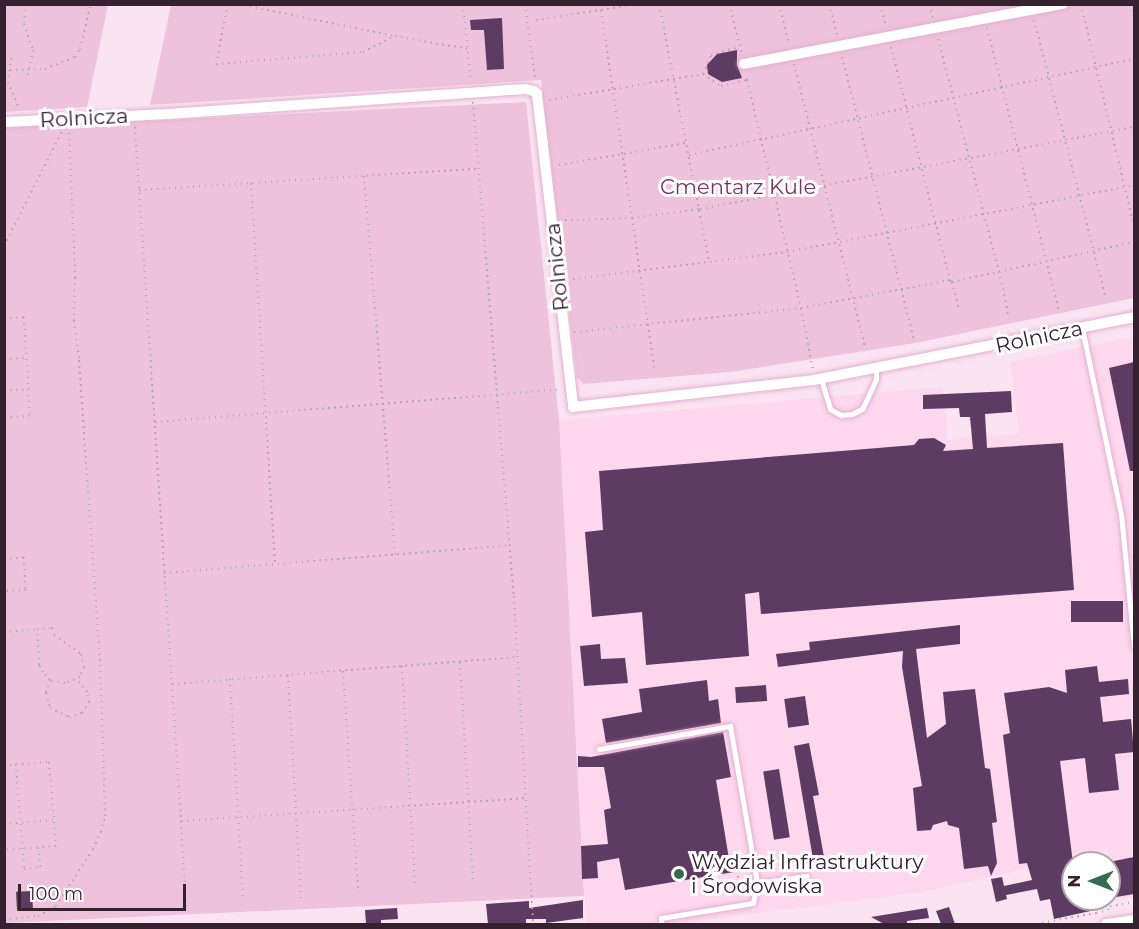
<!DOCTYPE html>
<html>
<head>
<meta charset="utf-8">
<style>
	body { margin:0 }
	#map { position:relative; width:1139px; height:929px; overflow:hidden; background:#fae4f1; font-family:Montserrat,sans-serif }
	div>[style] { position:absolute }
	.built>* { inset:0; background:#fdd7ed }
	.green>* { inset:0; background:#eec2dc }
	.building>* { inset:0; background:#5d3b62; transform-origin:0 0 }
	.path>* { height:2px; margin-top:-1px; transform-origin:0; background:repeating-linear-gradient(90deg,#b9a3b0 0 1.5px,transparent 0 6px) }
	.roads { filter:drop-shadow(0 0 2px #e5afd0) drop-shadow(0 0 2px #e5afd0) }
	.lane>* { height:5px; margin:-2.5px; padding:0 2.5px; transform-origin:2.5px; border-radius:2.5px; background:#fff }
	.street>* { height:10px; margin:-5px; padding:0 5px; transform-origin:5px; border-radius:5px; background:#fff }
	.dots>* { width:16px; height:16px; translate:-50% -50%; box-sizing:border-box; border:3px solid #fff; border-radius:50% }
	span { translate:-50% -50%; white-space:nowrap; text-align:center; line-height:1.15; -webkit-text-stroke:6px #fff; paint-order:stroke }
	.street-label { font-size:21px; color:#36212e }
	.park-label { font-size:21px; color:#7b3264 }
	.poi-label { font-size:21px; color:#36212e }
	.left { translate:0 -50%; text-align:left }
	.frame { position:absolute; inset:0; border:6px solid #36212e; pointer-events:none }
	.north { position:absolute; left:1061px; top:851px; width:60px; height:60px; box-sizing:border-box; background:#fff; border:2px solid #afa6ab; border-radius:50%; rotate:270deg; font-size:16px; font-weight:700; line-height:24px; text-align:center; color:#36212e }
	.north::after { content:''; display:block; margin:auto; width:21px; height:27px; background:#346b52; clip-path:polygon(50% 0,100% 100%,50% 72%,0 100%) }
	.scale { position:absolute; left:18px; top:884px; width:168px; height:27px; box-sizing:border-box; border:3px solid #36212e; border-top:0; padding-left:8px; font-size:18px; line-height:21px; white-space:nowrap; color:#36212e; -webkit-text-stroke:4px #fff; paint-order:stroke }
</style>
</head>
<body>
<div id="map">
	<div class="built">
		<i style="clip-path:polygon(1134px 337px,1134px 897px,1116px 899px,1107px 850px,924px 892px,672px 924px,586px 924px,559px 420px,943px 387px,948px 440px,1019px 433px,1010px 362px)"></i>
	</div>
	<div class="green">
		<i style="clip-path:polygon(5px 4px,108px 5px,87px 107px,5px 112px)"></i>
		<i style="clip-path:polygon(171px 5px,1134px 5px,1134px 298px,915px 343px,730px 372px,583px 384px,577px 377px,541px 80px,150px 105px)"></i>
		<i style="clip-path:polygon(526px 102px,559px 420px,584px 896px,5px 923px,5px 128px)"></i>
	</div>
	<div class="building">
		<i style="clip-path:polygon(502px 18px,504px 69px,487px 70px,484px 30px,471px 30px,470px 20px)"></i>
		<i style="clip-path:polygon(737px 50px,737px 65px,742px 78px,722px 82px,708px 74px,707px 65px,717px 54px)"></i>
		<i style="clip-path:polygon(1134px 362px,1134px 471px,1130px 471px,1109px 368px)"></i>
		<i style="clip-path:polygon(1011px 391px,1012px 412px,985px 414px,987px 448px,1063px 443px,1074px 590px,761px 614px,759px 592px,745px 594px,749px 656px,646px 665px,642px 612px,592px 617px,585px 532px,603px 530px,599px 471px,914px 445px,919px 439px,934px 438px,946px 445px,943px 451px,973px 449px,970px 417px,960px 417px,959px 408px,923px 409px,923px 395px)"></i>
		<i style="left:1123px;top:601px;width:21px;height:52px;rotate:90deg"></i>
		<i style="clip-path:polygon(960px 625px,960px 644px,916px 649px,927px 738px,946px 724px,943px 692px,975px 689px,985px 768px,990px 769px,997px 822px,992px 823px,997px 863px,991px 876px,988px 866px,964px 869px,959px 828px,948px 825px,947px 821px,933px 825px,931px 830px,917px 831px,913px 788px,922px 786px,902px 667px,903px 651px,778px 667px,776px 654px,810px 650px,809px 642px)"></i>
		<i style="clip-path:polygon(600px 644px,601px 659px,625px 658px,628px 683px,584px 686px,580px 646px)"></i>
		<i style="clip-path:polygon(1097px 666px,1099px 682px,1128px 679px,1129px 694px,1100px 697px,1103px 722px,1131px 719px,1134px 752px,1115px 754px,1119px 790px,1089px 793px,1085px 758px,1060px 761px,1073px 863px,1073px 899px,1102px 899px,1104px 908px,1054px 919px,1050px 899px,1040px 901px,1037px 889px,1006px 895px,1007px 899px,996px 902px,991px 879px,1002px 877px,1004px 886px,1032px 880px,1027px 863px,1019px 864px,1003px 735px,1010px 733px,1004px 693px,1049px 687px,1067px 693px,1065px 670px)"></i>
		<i style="clip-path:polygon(707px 680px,709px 701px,718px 699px,721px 723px,606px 743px,602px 719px,642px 712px,639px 689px)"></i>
		<i style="left:766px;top:685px;width:16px;height:31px;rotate:86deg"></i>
		<i style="left:805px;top:696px;width:29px;height:21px;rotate:82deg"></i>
		<i style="clip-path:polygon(723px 732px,731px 777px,716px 780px,729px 859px,744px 856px,746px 870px,625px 890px,619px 858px,597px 862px,598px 878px,582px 879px,581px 846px,608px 844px,604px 810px,611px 808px,604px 767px,578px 767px,578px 756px,591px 757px)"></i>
		<i style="clip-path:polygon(809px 743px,819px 795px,813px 796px,824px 857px,813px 859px,794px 746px)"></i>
		<i style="left:779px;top:769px;width:69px;height:16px;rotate:81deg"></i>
		<i style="clip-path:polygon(1134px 857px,1134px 894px,1116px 897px,1109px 862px)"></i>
		<i style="left:32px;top:891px;width:19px;height:16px;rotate:87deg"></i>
		<i style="clip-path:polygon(583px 900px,583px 918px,546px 923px,546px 919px,526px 919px,526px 924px,488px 924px,486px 904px,529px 901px,529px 908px)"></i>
		<i style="clip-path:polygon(949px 907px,955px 924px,941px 924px,936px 911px)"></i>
		<i style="clip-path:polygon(397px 908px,398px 919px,381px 920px,381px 924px,366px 924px,365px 910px)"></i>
		<i style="clip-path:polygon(927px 908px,929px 918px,907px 921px,907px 924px,884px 924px,871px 917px)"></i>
	</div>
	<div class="path">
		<i style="left:26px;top:4px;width:20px;rotate:96deg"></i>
		<i style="left:24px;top:24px;width:28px;rotate:71deg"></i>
		<i style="left:33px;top:50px;width:30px;rotate:102deg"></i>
		<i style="left:228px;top:4px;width:61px;rotate:101.3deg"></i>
		<i style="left:216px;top:64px;width:147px;rotate:-4.7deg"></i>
		<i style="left:363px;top:52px;width:36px;rotate:-27deg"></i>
		<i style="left:395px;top:36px;width:74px;rotate:10.1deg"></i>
		<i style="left:238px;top:4px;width:160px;rotate:11.5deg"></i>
		<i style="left:463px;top:4px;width:77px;rotate:84.1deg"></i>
		<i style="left:525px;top:4px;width:76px;rotate:82.4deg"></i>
		<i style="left:600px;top:4px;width:371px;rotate:81.5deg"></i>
		<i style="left:659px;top:4px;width:262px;rotate:79deg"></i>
		<i style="left:729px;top:4px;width:52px;rotate:75.4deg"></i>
		<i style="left:779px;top:4px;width:41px;rotate:76deg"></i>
		<i style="left:829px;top:4px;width:34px;rotate:75deg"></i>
		<i style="left:880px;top:4px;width:24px;rotate:75deg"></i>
		<i style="left:930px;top:4px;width:15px;rotate:79deg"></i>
		<i style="left:1081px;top:4px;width:228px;rotate:76.6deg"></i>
		<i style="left:1132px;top:4px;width:10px;rotate:79deg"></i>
		<i style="left:536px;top:20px;width:103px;rotate:-8.9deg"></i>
		<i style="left:1034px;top:20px;width:284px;rotate:75.5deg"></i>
		<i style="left:987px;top:28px;width:292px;rotate:75.7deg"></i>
		<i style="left:938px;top:39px;width:240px;rotate:75.3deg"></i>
		<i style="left:999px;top:271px;width:48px;rotate:78deg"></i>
		<i style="left:891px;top:47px;width:240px;rotate:75.8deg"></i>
		<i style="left:842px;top:57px;width:291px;rotate:75.7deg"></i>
		<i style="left:11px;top:58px;width:24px;rotate:97deg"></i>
		<i style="left:8px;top:82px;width:26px;rotate:67deg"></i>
		<i style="left:794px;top:64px;width:291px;rotate:75.9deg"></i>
		<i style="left:4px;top:70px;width:41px;rotate:-1.4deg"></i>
		<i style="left:45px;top:69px;width:32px;rotate:-22deg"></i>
		<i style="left:75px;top:57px;width:9px;rotate:-58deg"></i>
		<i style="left:80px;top:49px;width:46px;rotate:-76.3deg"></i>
		<i style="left:703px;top:74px;width:22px;rotate:34deg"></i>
		<i style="left:721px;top:86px;width:27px;rotate:-13deg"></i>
		<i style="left:747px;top:80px;width:6px;rotate:-99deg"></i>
		<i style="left:703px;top:74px;width:21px;rotate:-67deg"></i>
		<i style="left:711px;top:55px;width:30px;rotate:-17deg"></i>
		<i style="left:747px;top:80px;width:234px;rotate:76.7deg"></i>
		<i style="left:801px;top:308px;width:63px;rotate:79deg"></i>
		<i style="left:549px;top:100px;width:156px;rotate:-9.6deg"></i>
		<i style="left:473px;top:102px;width:496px;rotate:85.3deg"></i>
		<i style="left:514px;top:596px;width:329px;rotate:86.7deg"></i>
		<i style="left:135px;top:127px;width:696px;rotate:86.21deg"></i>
		<i style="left:181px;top:821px;width:347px;rotate:-3.8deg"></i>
		<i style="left:689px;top:155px;width:455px;rotate:-12.2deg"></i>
		<i style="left:559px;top:165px;width:129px;rotate:-9.8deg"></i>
		<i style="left:364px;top:176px;width:379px;rotate:85.3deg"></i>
		<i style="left:251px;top:183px;width:382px;rotate:86.4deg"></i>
		<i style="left:139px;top:190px;width:339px;rotate:-3.6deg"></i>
		<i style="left:565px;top:220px;width:67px;rotate:-1.7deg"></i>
		<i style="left:632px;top:218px;width:69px;rotate:-7.5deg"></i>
		<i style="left:700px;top:209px;width:442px;rotate:-10.7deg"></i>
		<i style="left:4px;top:246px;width:129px;rotate:-63.2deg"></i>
		<i style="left:573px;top:279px;width:216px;rotate:-7.2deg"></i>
		<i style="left:787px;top:252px;width:353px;rotate:-10.9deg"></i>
		<i style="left:952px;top:282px;width:30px;rotate:76deg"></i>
		<i style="left:4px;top:318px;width:20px;rotate:-3deg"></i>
		<i style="left:24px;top:317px;width:99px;rotate:86.5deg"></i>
		<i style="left:30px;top:416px;width:26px;rotate:176deg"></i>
		<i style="left:574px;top:332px;width:228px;rotate:-6deg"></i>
		<i style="left:801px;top:308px;width:152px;rotate:-10.6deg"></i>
		<i style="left:950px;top:280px;width:3px;rotate:45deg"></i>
		<i style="left:952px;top:282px;width:186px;rotate:-12.4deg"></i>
		<i style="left:4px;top:359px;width:22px;rotate:-3deg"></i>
		<i style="left:4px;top:390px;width:25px;rotate:-2deg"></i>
		<i style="left:155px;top:422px;width:408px;rotate:-4.6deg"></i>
		<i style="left:4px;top:559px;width:20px;rotate:-6deg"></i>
		<i style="left:24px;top:557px;width:33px;rotate:87deg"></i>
		<i style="left:26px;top:590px;width:22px;rotate:177deg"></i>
		<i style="left:164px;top:573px;width:347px;rotate:-4.6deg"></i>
		<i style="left:4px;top:632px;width:33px;rotate:-5deg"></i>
		<i style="left:37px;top:629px;width:14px;rotate:-4deg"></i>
		<i style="left:51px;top:628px;width:1px"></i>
		<i style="left:52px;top:628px;width:7px;rotate:74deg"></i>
		<i style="left:54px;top:635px;width:33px;rotate:35deg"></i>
		<i style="left:81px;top:654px;width:13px;rotate:77deg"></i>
		<i style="left:84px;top:667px;width:11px;rotate:112deg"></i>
		<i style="left:80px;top:677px;width:16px;rotate:158deg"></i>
		<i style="left:65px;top:683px;width:15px;rotate:-169deg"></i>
		<i style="left:50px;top:680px;width:11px;rotate:-131deg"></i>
		<i style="left:43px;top:672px;width:8px;rotate:-120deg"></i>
		<i style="left:39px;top:665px;width:36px;rotate:-93deg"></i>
		<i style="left:460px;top:662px;width:219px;rotate:86.6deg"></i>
		<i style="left:402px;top:666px;width:219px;rotate:86.6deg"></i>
		<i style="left:343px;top:671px;width:222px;rotate:86.1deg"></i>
		<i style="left:288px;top:675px;width:224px;rotate:86.7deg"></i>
		<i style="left:230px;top:679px;width:221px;rotate:86.6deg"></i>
		<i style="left:50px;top:680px;width:14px;rotate:107deg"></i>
		<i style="left:46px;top:693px;width:16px;rotate:75deg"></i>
		<i style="left:50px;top:708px;width:21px;rotate:25deg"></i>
		<i style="left:69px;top:717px;width:14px;rotate:-17deg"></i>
		<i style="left:82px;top:713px;width:13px;rotate:-58deg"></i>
		<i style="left:89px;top:702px;width:10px;rotate:-101deg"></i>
		<i style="left:87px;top:692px;width:16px;rotate:-128deg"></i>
		<i style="left:172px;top:684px;width:347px;rotate:-4.5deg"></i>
		<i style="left:16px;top:764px;width:105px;rotate:85.6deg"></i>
		<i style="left:24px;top:869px;width:16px;rotate:-7deg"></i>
		<i style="left:40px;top:867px;width:19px;rotate:-96deg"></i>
		<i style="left:4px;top:765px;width:45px;rotate:-3.8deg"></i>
		<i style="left:49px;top:762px;width:84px;rotate:85.2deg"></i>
		<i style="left:56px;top:846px;width:52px;rotate:175.6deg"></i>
		<i style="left:181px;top:821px;width:88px;rotate:86.7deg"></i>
		<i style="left:4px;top:824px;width:49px;rotate:-4.7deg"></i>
		<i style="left:737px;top:870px;width:13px;rotate:81deg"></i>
		<i style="left:739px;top:883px;width:10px;rotate:29deg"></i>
		<i style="left:4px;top:920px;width:34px;rotate:-7deg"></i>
		<i style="left:38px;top:916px;width:21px;rotate:-29deg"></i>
		<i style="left:56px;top:906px;width:68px;rotate:-57deg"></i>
		<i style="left:93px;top:849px;width:19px;rotate:-65deg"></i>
		<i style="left:101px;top:832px;width:16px;rotate:-76deg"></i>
		<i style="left:105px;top:816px;width:155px;rotate:-91.8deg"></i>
		<i style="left:100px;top:661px;width:304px;rotate:-94deg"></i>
		<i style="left:79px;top:358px;width:37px;rotate:-98deg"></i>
		<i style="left:74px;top:321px;width:43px;rotate:-88.7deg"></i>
		<i style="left:75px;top:278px;width:149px;rotate:-92.3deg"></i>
		<i style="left:1036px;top:924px;width:61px;rotate:-10.4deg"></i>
		<i style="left:1096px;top:913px;width:12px;rotate:-14deg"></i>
		<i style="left:1108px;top:910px;width:4px;rotate:-63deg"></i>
		<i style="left:1110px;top:906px;width:24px;rotate:-9deg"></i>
	</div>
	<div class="roads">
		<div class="lane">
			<i style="left:1082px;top:328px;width:190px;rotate:78.2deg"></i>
			<i style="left:1121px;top:514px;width:133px;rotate:84.4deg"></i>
			<i style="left:821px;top:379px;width:31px;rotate:73deg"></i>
			<i style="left:830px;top:409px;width:13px;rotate:29deg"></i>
			<i style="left:841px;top:415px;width:11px;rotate:-5deg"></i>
			<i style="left:852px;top:414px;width:11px;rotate:-27deg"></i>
			<i style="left:862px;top:409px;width:11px;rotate:-63deg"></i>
			<i style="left:867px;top:399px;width:22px;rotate:-66deg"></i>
			<i style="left:876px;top:379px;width:10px;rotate:-90deg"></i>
			<i style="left:599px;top:749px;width:133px;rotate:-10deg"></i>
			<i style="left:730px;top:726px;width:159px;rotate:80.2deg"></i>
			<i style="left:661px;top:924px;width:6px;rotate:-90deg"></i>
			<i style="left:661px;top:918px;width:93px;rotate:-9.3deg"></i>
			<i style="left:753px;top:903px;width:20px;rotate:-79deg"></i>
			<i style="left:757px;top:883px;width:50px;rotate:-8deg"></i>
		</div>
		<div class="street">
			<i style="left:744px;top:64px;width:325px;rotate:-10.7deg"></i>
			<i style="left:4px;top:122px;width:164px;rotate:-2.8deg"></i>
			<i style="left:168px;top:114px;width:358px;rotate:-4deg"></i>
			<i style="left:525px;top:89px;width:9px;rotate:13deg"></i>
			<i style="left:534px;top:91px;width:4px;rotate:45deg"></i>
			<i style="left:537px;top:94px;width:315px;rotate:83.4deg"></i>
			<i style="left:573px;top:407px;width:243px;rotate:-6.4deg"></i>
			<i style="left:814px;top:380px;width:326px;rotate:-11.1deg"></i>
			<i style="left:1106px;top:924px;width:28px;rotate:-8deg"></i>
		</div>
	</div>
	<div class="dots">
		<i style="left:679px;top:874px;background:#346b52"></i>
	</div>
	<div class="street-label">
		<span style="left:84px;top:118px;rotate:-3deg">Rolnicza</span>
		<span style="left:557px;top:267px;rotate:-96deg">Rolnicza</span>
		<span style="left:1039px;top:337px;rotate:-12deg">Rolnicza</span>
	</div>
	<div class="park-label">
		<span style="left:738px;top:187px">Cmentarz Kule</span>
	</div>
	<div class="poi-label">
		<span class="left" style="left:691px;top:874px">Wydział Infrastruktury<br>i Środowiska</span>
	</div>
	<div class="frame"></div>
	<div class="north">N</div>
	<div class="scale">100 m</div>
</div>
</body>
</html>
